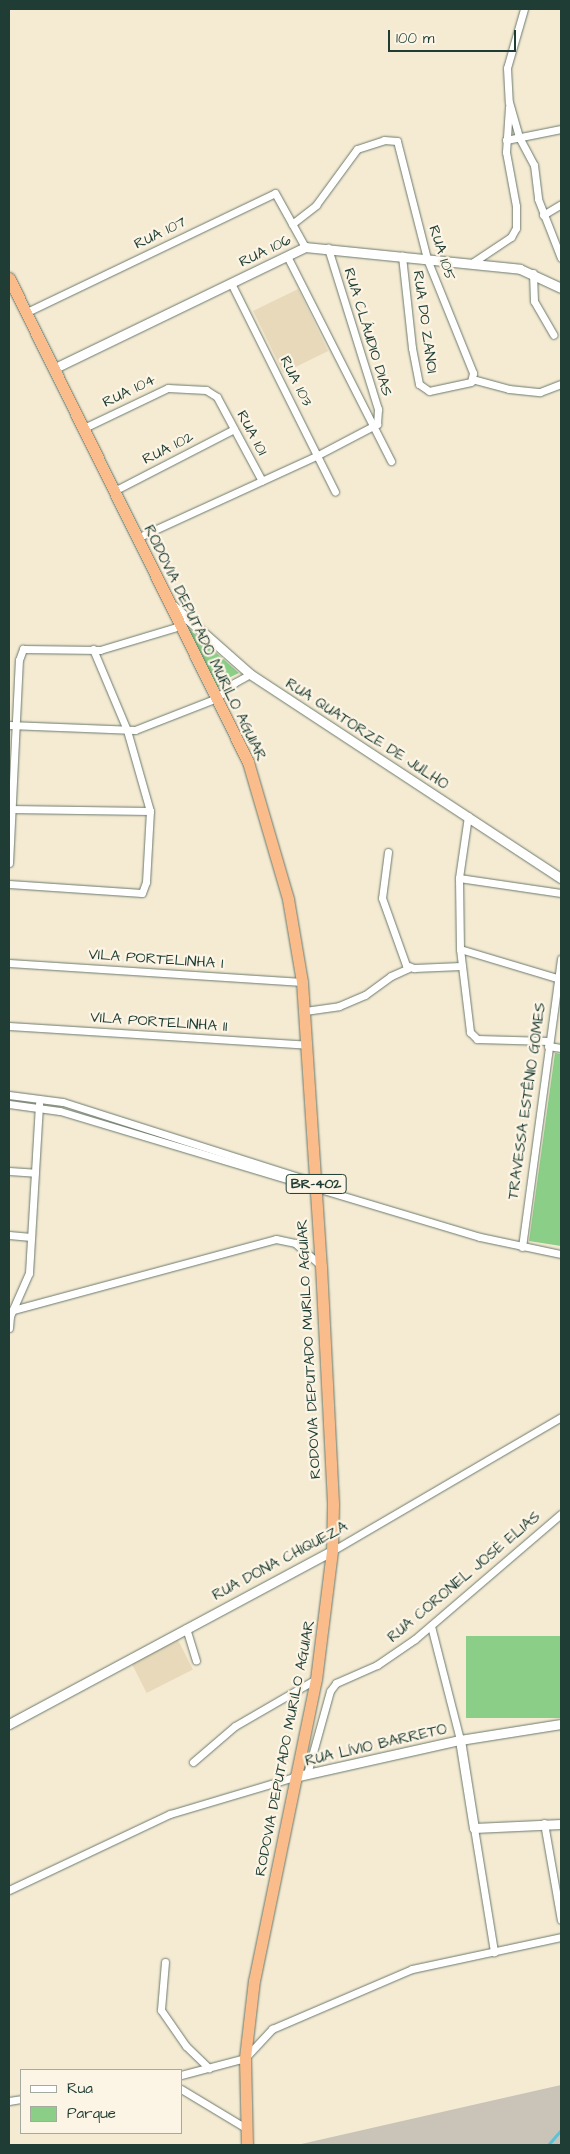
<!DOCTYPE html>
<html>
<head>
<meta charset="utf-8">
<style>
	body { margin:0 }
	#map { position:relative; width:570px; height:2154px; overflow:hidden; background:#f5ebd3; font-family:"Architects Daughter",sans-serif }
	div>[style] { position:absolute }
	.built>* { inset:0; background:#e8d9ba; transform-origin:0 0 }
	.industrial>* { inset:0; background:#c9c3b8 }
	.green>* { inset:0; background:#8bce87; transform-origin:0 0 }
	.stream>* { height:2.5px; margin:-1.25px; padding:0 1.25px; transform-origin:1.25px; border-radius:1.25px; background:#5ac3d7 }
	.roads { filter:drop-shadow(0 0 1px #6a7a6c) drop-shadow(0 0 1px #6a7a6c) }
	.minor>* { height:7px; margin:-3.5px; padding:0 3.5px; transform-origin:3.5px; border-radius:3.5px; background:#fff }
	.tertiary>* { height:9px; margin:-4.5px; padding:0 4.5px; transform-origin:4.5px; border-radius:4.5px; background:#fff }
	.trunk>* { height:11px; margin:-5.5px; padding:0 5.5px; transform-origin:5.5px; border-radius:5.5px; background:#f9bc8a }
	span { translate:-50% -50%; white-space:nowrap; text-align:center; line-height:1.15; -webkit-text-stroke:4.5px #fcf5e5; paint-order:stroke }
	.shield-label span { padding:1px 4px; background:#fcf5e5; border:1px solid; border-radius:4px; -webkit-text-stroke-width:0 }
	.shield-label { font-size:14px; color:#1f3d34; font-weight:700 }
	.street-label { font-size:15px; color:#1f3d34 }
	.frame { position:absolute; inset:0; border:10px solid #1f3d34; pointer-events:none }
	.legend { position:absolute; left:20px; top:2069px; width:162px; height:65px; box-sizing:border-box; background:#fcf5e5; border:1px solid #a4ab9e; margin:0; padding:6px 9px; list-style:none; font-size:15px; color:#1f3d34 }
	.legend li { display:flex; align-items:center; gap:10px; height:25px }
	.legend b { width:25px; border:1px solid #a4ab9e }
	.scale { position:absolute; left:388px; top:30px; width:128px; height:22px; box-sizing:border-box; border:2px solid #1f3d34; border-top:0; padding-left:6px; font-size:15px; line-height:18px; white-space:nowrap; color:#1f3d34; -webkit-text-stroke:4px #fcf5e5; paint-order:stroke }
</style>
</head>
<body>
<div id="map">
	<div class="built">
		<i style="left:298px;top:289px;width:69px;height:50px;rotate:64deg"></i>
		<i style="left:178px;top:1640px;width:33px;height:52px;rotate:63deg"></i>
	</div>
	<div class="industrial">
		<i style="clip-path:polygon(561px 2085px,561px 2145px,297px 2145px)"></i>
	</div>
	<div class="green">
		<i style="clip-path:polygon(187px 627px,239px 673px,224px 680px,216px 690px)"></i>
		<i style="clip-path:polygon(555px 1053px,561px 1054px,561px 1246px,529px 1241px)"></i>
		<i style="left:561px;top:1636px;width:82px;height:95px;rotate:90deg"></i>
	</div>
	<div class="stream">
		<i style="left:548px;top:2145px;width:20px;rotate:-49deg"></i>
	</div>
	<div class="roads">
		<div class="minor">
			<i style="left:524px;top:9px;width:61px;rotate:106.1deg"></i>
			<i style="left:507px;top:68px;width:34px;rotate:87deg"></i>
			<i style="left:509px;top:102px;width:36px;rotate:74deg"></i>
			<i style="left:519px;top:137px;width:32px;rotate:62deg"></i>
			<i style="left:534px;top:165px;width:34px;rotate:83deg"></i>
			<i style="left:538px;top:199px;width:63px;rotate:68.7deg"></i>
			<i style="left:506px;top:140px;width:56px;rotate:-11.3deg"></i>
			<i style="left:543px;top:215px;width:21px;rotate:-31deg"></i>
			<i style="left:292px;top:224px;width:31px;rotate:-38deg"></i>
			<i style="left:316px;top:205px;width:69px;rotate:-53.8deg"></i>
			<i style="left:357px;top:149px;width:28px;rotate:-18deg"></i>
			<i style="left:384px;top:140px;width:13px;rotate:4deg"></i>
			<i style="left:397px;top:141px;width:122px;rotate:75.7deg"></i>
			<i style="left:427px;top:259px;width:123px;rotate:68deg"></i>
			<i style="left:473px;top:373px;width:9px;rotate:103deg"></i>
			<i style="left:471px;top:382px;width:43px;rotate:167.9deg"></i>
			<i style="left:429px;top:391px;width:12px;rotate:-145deg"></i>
			<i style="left:419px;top:384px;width:37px;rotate:-101deg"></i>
			<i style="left:412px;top:348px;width:93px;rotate:-96.2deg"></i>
			<i style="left:287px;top:256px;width:230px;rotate:63.1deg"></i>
			<i style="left:472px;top:263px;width:47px;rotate:-33.7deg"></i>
			<i style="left:511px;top:237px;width:10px;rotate:-61deg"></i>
			<i style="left:516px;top:228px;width:22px;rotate:-90deg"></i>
			<i style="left:516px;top:206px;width:55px;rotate:-100.5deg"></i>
			<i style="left:506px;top:152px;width:45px;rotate:-86.2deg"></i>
			<i style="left:533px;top:273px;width:28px;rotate:88deg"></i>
			<i style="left:534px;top:301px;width:39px;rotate:60deg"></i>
			<i style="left:231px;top:283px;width:233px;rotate:63.5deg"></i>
			<i style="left:27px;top:312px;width:275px;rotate:-25.6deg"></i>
			<i style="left:275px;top:193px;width:62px;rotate:60.9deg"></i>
			<i style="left:472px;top:379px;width:38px;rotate:15deg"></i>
			<i style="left:509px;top:389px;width:31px;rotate:6deg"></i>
			<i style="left:540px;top:392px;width:22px;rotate:-21deg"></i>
			<i style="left:84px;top:428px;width:93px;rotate:-25.5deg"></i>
			<i style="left:168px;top:388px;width:38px;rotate:3deg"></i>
			<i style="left:206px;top:390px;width:13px;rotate:32deg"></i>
			<i style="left:217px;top:397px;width:95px;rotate:61.8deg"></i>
			<i style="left:114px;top:491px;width:135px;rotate:-27.3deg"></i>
			<i style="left:137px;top:538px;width:199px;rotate:-24.6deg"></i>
			<i style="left:318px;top:455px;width:67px;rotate:-27.7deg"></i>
			<i style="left:377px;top:424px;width:15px;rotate:-86deg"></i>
			<i style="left:378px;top:409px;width:169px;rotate:-107.3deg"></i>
			<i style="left:9px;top:725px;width:126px;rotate:2.3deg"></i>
			<i style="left:135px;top:730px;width:88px;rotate:-21.3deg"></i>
			<i style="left:217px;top:698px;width:23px;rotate:-41deg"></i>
			<i style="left:234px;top:683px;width:18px;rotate:-29deg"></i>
			<i style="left:9px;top:809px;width:141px;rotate:0.8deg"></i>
			<i style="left:468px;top:816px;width:63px;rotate:98.3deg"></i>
			<i style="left:459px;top:878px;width:71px;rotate:89.2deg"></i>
			<i style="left:460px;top:949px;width:84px;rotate:83.1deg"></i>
			<i style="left:470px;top:1032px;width:10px;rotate:45deg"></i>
			<i style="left:477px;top:1039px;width:72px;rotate:1.6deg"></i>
			<i style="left:388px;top:852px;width:46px;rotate:97.4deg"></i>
			<i style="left:382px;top:898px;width:71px;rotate:70.3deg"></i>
			<i style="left:406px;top:965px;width:9px;rotate:21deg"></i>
			<i style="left:414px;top:968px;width:47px;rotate:-2.4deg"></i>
			<i style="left:9px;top:863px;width:203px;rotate:-87.2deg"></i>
			<i style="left:19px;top:660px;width:12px;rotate:-70deg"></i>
			<i style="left:23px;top:649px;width:77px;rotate:0.7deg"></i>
			<i style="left:100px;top:650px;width:84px;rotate:-16.7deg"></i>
			<i style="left:459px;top:878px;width:103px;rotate:8.4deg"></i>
			<i style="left:9px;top:884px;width:133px;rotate:3.9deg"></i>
			<i style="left:142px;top:893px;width:12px;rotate:-70deg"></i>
			<i style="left:146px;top:882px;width:71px;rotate:-86.8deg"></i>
			<i style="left:150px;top:811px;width:84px;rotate:-105.9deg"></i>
			<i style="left:127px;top:730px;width:88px;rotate:-112.8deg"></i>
			<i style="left:460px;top:949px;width:104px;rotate:16.7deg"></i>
			<i style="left:9px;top:963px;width:294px;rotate:3.7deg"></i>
			<i style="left:305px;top:1011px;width:34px;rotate:-8deg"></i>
			<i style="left:339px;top:1006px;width:28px;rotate:-23deg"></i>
			<i style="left:365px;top:995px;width:32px;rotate:-36deg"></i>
			<i style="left:391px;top:976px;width:20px;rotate:-24deg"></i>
			<i style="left:9px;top:1026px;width:299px;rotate:3.6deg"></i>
			<i style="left:548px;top:1046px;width:13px;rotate:9deg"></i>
			<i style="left:9px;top:1095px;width:54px;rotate:7.4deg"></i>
			<i style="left:63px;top:1102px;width:267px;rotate:17.7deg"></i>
			<i style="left:9px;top:1104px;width:51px;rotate:7.8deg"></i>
			<i style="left:60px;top:1111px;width:438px;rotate:16.7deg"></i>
			<i style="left:480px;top:1237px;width:83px;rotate:11.9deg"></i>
			<i style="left:9px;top:1171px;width:26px;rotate:4deg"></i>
			<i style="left:9px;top:1235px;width:22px;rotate:5deg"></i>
			<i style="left:522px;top:1247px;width:291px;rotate:-82.3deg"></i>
			<i style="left:13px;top:1310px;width:272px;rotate:-15.1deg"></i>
			<i style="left:276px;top:1239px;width:19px;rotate:12deg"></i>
			<i style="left:295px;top:1243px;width:35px;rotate:41deg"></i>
			<i style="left:9px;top:1328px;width:12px;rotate:-85deg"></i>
			<i style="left:10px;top:1316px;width:47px;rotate:-66.2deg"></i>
			<i style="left:29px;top:1273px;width:170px;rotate:-86.6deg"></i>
			<i style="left:332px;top:1551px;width:265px;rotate:-30.3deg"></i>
			<i style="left:431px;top:1626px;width:118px;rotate:75.7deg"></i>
			<i style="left:186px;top:1628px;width:34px;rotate:73deg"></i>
			<i style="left:193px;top:1762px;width:55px;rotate:-40.6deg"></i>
			<i style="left:235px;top:1726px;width:94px;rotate:-30.1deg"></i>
			<i style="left:307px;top:1774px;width:86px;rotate:-74.5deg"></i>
			<i style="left:330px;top:1691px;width:10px;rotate:-53deg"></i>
			<i style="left:336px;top:1683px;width:45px;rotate:-23.7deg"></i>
			<i style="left:377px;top:1665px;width:46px;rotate:-34.4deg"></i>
			<i style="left:415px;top:1639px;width:192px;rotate:-40.6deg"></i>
			<i style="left:544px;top:1823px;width:98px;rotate:80.1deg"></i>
			<i style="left:474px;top:1828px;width:126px;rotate:80.8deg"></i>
			<i style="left:9px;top:1890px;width:178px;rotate:-25.3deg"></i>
			<i style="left:170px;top:1814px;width:129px;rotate:-16.6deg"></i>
			<i style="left:165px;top:1962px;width:48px;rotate:94.8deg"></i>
			<i style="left:161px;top:2010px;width:44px;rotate:55.2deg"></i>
			<i style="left:186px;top:2046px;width:32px;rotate:44deg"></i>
			<i style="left:181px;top:2075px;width:66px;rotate:-14.9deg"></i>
			<i style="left:245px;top:2058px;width:40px;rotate:-47deg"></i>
			<i style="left:272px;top:2029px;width:152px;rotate:-23.2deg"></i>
			<i style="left:412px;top:1969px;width:152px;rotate:-12.1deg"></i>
			<i style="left:181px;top:2089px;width:76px;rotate:31deg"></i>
			<i style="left:9px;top:2101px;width:12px;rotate:-9deg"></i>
		</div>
		<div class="tertiary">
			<i style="left:55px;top:368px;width:278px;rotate:-25.8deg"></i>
			<i style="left:305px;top:247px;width:216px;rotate:5.8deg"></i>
			<i style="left:520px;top:269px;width:45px;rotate:24.9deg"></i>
			<i style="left:173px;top:606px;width:103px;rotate:41.4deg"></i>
			<i style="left:250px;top:674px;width:372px;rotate:33.3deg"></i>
			<i style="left:9px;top:1724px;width:366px;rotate:-28.2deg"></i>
			<i style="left:460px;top:1740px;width:89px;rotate:81deg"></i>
			<i style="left:474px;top:1828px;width:87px;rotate:-2.6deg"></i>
			<i style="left:294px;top:1777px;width:170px;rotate:-12.6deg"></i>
			<i style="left:460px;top:1740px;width:102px;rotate:-9deg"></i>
		</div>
		<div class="trunk">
			<i style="left:9px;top:278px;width:540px;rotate:63.72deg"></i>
			<i style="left:248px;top:762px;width:143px;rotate:73.7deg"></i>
			<i style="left:288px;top:899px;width:84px;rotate:80.4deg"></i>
			<i style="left:302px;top:982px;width:285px;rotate:86.2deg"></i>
			<i style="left:321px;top:1266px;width:239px;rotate:87.1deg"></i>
			<i style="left:333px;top:1505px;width:46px;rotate:91.2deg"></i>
			<i style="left:332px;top:1551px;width:129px;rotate:97.1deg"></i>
			<i style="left:316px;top:1679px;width:307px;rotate:101.6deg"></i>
			<i style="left:254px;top:1980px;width:79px;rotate:96.6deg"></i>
			<i style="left:245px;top:2058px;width:87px;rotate:88.7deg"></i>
		</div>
	</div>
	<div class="shield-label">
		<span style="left:316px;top:1184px">BR-402</span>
	</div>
	<div class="street-label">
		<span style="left:160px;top:233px;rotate:-26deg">RUA 107</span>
		<span style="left:265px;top:251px;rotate:-26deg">RUA 106</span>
		<span style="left:442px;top:253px;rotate:72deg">RUA 105</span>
		<span style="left:425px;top:322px;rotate:82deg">RUA DO ZANOI</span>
		<span style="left:368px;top:332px;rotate:73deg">RUA CLÁUDIO DIAS</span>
		<span style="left:296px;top:381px;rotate:63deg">RUA 103</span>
		<span style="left:129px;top:391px;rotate:-26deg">RUA 104</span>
		<span style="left:252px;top:433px;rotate:62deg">RUA 101</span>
		<span style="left:168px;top:448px;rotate:-27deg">RUA 102</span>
		<span style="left:205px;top:643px;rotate:64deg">RODOVIA DEPUTADO MURILO AGUIAR</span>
		<span style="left:367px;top:734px;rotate:33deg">RUA QUATORZE DE JULHO</span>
		<span style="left:156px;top:959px;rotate:4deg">VILA PORTELINHA I</span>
		<span style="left:159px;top:1022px;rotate:4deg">VILA PORTELINHA II</span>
		<span style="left:527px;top:1101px;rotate:-82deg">TRAVESSA ESTÊNIO GOMES</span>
		<span style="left:309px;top:1349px;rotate:-93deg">RODOVIA DEPUTADO MURILO AGUIAR</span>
		<span style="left:280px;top:1561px;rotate:-28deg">RUA DONA CHIQUEZA</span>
		<span style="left:464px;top:1577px;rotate:-40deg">RUA CORONEL JOSÉ ELIAS</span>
		<span style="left:376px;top:1745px;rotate:-13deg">RUA LÍVIO BARRETO</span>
		<span style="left:285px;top:1748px;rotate:-79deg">RODOVIA DEPUTADO MURILO AGUIAR</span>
	</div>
	<div class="frame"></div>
	<ul class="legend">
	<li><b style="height:6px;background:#fff"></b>Rua</li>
	<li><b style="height:14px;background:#8bce87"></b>Parque</li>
	</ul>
	<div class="scale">100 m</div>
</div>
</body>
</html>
